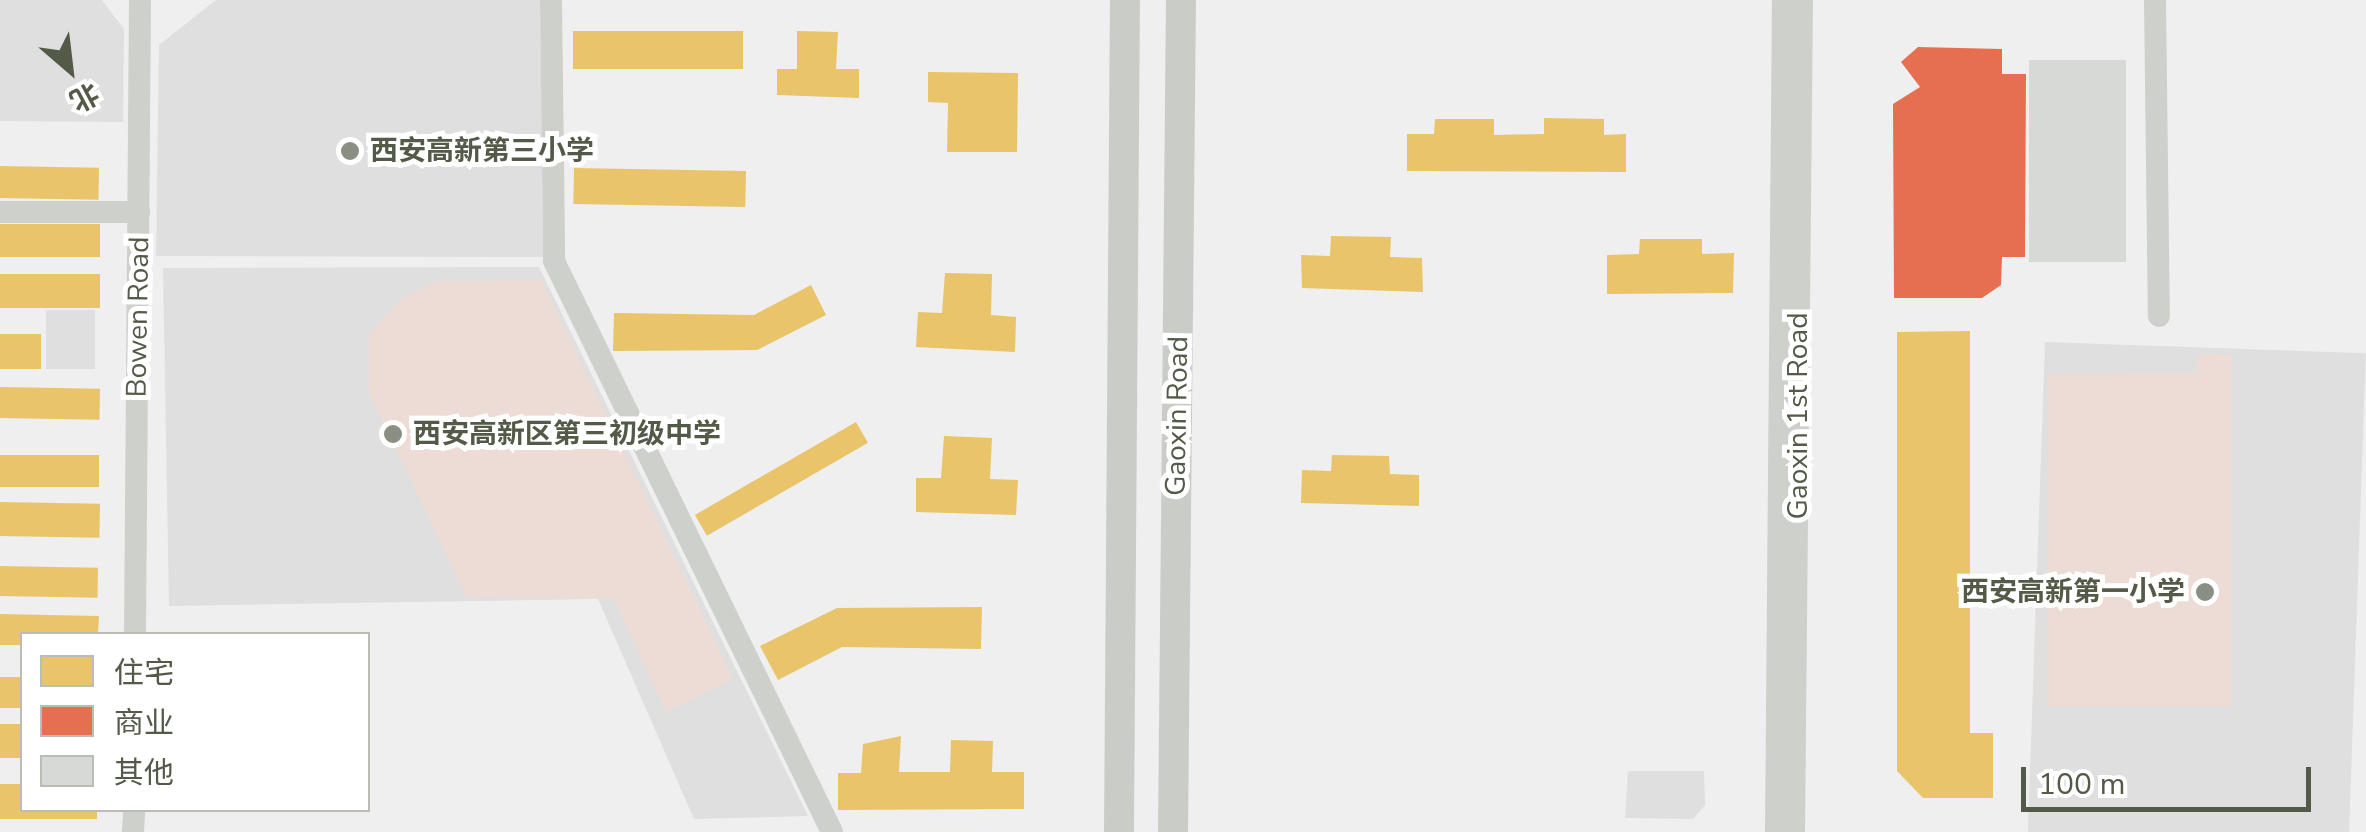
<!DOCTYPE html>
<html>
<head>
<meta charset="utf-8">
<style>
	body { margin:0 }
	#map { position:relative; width:2366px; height:832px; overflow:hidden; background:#efeff0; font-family:"Nunito Sans","Noto Sans SC",sans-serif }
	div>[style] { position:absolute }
	.education>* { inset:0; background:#dedfde; transform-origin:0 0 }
	.green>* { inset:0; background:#eddcd6 }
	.homes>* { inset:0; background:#e9c46a; transform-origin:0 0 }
	.shops>* { inset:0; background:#e76f51 }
	.building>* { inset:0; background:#d7d9d7; transform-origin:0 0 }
	.minor>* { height:22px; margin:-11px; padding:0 11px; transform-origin:11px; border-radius:11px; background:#ced0cb }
	.major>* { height:30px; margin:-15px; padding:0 15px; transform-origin:15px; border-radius:15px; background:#cacdc7 }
	.dots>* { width:28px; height:28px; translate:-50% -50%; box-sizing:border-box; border:5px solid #fff; border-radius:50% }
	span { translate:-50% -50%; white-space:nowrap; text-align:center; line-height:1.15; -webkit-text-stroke:10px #fff; paint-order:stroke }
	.poi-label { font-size:28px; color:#535a48; font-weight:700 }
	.left { translate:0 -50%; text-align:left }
	.right { translate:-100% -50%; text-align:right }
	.street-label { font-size:28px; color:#535a48 }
	.legend { position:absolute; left:20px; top:632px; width:350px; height:180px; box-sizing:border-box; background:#fff; border:2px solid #babdb6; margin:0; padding:12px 18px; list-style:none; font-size:30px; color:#535a48 }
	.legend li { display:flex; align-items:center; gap:20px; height:50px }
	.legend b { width:50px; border:2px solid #babdb6 }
	.north { position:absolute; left:20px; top:20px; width:100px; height:100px; -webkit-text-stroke:8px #fff; paint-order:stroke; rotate:152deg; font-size:28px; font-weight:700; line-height:40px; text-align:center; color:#535a48 }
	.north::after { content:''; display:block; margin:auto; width:35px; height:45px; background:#535a48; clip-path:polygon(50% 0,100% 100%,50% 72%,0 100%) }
	.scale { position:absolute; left:2021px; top:767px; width:290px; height:45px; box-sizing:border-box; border:5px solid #535a48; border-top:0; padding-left:12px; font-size:30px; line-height:35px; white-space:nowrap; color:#535a48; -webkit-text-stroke:8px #fff; paint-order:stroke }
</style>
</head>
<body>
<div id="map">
	<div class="education">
		<i style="clip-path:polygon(0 0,102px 0,124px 29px,123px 122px,0 121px)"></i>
		<i style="clip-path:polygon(216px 0,540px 0,543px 257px,156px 256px,159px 45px)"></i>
		<i style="clip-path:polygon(539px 267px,808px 816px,694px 819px,598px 599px,169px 606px,163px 268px)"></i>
		<i style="left:46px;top:310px;width:49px;height:59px"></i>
		<i style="left:2045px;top:342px;width:321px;height:490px;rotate:2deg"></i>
		<i style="clip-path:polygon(1628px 771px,1704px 771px,1705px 805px,1693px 819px,1625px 818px)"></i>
	</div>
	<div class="green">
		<i style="clip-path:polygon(541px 280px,733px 679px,666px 712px,614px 599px,467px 598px,369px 393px,369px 336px,401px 299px,437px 281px)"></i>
		<i style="clip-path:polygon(2198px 354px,2232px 355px,2232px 706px,2047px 706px,2048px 374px,2197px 373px)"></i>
	</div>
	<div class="homes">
		<i style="left:573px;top:31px;width:170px;height:38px"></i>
		<i style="clip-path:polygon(797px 31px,838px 32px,836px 69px,859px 69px,859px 98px,777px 95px,777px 69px,797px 69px)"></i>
		<i style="clip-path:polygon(928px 72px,1018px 73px,1017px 152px,947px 152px,948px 103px,928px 102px)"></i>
		<i style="clip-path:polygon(1544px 118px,1604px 119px,1604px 135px,1626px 134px,1626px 172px,1407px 171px,1407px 134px,1434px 134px,1435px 119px,1494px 119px,1494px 135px,1544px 134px)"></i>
		<i style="left:0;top:166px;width:99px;height:32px;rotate:1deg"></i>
		<i style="left:574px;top:168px;width:172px;height:36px;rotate:1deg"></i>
		<i style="left:0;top:224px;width:100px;height:33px"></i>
		<i style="clip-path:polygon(1331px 236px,1391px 237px,1390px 257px,1422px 258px,1423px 292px,1302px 288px,1301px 255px,1330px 256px)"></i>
		<i style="clip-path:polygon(1640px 239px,1702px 239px,1702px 254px,1734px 253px,1733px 293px,1607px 294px,1607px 255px,1639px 254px)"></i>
		<i style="clip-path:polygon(945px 273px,992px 274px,991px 315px,1016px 317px,1015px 352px,916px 347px,918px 312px,942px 313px)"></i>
		<i style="left:100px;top:274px;width:34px;height:100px;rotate:90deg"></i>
		<i style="clip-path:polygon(811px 285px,826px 315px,757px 350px,613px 351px,614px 313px,754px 315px)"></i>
		<i style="clip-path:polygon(1970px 331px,1970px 733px,1993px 733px,1993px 798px,1923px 798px,1897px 771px,1897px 332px)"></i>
		<i style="left:0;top:334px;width:41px;height:35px"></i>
		<i style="left:0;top:387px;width:100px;height:31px;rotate:1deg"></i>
		<i style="left:856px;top:422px;width:24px;height:186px;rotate:60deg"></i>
		<i style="clip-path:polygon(944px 436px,992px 438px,990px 479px,1018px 480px,1016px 515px,916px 512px,916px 478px,941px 478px)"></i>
		<i style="left:0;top:455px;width:99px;height:32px"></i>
		<i style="clip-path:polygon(1332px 455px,1389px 456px,1390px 474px,1419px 475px,1419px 506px,1301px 503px,1302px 470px,1331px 471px)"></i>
		<i style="left:0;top:502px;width:100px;height:34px;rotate:1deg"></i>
		<i style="left:0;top:566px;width:98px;height:30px;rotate:1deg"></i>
		<i style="clip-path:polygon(982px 607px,981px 649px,842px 647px,778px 680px,760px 646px,837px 608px)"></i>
		<i style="clip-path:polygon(0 614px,99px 616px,98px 634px,22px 634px,22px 645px,0 645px)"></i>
		<i style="left:0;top:677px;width:22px;height:31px"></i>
		<i style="left:0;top:724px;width:22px;height:34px"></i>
		<i style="clip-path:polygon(901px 736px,899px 772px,950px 772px,951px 740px,993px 741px,992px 772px,1024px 772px,1024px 809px,838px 810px,838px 773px,861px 773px,863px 744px)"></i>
		<i style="clip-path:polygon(0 784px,22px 784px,22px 810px,97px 810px,97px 819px,0 819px)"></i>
	</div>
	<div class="shops">
		<i style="clip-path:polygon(1918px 47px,2002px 49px,2002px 74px,2026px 74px,2025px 257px,2002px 257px,2001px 285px,1982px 298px,1894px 298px,1893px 104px,1920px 87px,1901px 62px)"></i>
	</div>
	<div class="building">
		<i style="left:2126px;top:60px;width:202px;height:97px;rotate:90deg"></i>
	</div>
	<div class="minor">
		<i style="left:551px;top:0;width:261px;rotate:89.3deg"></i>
		<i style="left:554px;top:261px;width:635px;rotate:64.04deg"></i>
		<i style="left:2155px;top:0;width:316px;rotate:89.3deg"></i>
		<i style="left:0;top:212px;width:139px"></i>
		<i style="left:135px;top:634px;width:634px;rotate:-89.55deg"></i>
		<i style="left:133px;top:832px;width:22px;rotate:-87deg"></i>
		<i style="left:1776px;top:832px;width:832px;rotate:-89.52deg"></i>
		<i style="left:1794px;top:832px;width:832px;rotate:-89.45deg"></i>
	</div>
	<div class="major">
		<i style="left:1119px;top:832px;width:832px;rotate:-89.59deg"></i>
		<i style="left:1173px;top:832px;width:832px;rotate:-89.45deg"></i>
	</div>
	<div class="dots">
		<i style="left:350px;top:151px;background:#8a8e83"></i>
		<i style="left:393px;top:434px;background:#8a8e83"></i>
		<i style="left:2205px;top:592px;background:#8a8e83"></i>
	</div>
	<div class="poi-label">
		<span class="left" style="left:370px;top:151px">西安高新第三小学</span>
		<span class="left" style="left:413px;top:434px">西安高新区第三初级中学</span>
		<span class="right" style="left:2185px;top:592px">西安高新第一小学</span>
	</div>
	<div class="street-label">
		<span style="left:138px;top:317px;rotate:-89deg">Bowen Road</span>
		<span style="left:1177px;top:416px;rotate:-89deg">Gaoxin Road</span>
		<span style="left:1798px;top:416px;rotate:-90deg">Gaoxin 1st Road</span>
	</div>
	<ul class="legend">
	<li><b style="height:28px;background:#e9c46a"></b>住宅</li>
	<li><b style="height:28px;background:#e76f51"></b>商业</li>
	<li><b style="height:28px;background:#d7d9d7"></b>其他</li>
	</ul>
	<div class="north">北</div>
	<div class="scale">100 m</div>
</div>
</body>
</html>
